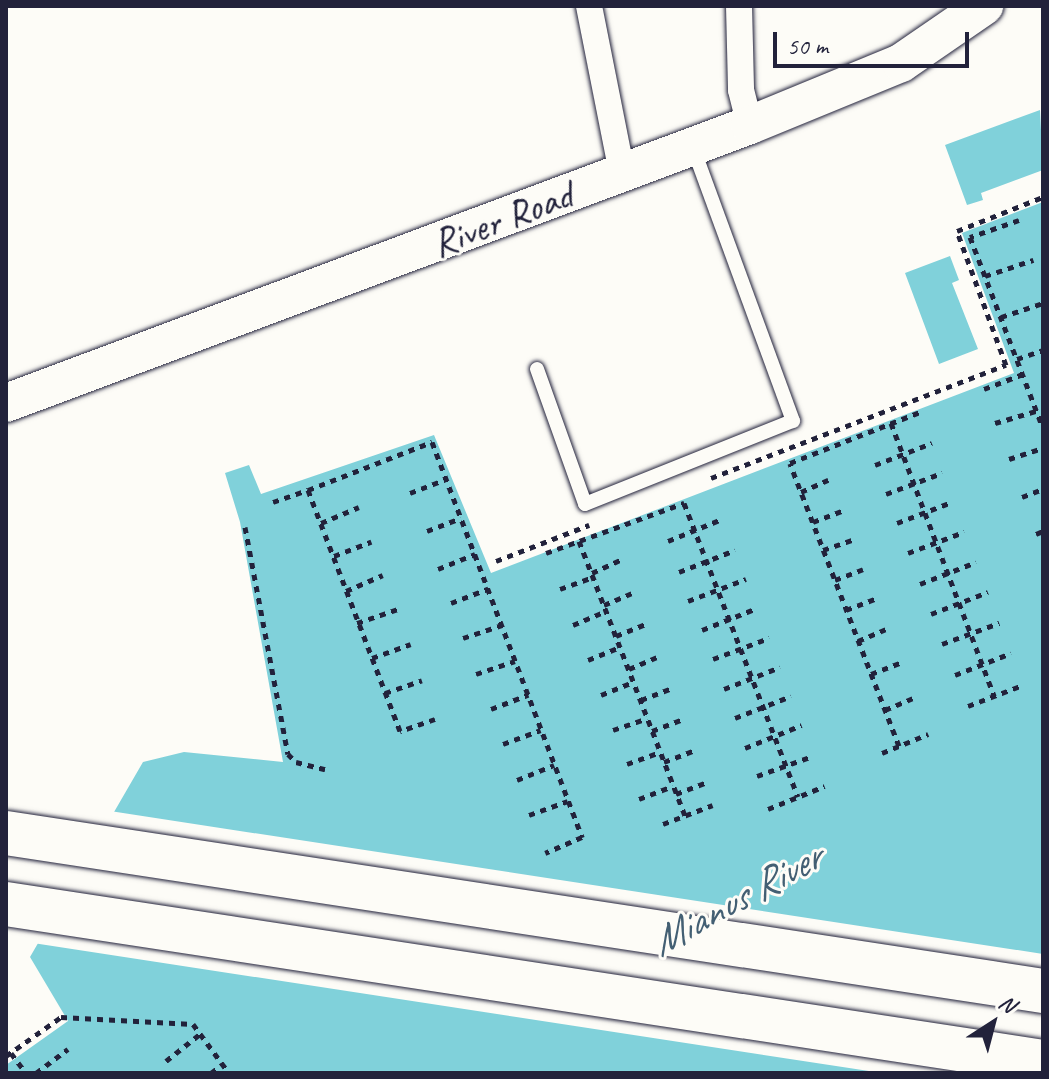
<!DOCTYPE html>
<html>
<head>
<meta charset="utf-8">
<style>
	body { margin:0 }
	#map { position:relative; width:1049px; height:1079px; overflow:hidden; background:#fdfcf7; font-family:Caveat,sans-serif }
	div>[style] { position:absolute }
	.water>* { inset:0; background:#80d1da }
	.pier>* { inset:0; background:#fdfcf7 }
	.path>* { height:5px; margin-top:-2.5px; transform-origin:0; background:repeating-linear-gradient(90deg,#22223b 0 6px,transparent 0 12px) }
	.roads { filter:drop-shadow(0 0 2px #22223b) drop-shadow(0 0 2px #22223b) }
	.service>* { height:14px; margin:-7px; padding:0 7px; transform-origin:7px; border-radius:7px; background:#fdfcf7 }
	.minor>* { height:26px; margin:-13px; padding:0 13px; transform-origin:13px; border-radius:13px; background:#fdfcf7 }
	.secondary>* { height:38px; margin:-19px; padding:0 19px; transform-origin:19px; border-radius:19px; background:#fdfcf7 }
	.motorway>* { height:44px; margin:-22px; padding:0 22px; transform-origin:22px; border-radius:22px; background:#fdfcf7 }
	span { translate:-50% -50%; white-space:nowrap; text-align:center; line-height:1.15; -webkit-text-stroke:6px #fdfcf7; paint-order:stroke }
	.street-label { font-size:40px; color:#22223b }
	.water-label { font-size:42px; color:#435f73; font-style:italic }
	.frame { position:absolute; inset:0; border:8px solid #22223b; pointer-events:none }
	.north { position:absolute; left:953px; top:983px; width:80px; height:80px; -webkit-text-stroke:6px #fdfcf7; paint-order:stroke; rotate:36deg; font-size:22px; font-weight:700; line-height:32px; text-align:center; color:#22223b }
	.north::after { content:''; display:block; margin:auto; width:28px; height:36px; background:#22223b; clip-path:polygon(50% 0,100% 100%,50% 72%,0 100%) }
	.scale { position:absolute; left:773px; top:32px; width:196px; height:36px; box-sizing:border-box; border:4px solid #22223b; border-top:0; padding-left:10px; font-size:24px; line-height:28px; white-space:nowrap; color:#22223b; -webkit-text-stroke:6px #fdfcf7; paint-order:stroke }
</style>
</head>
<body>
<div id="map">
	<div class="water">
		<i style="clip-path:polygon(1040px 110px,1043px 170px,981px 193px,983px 200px,967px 205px,945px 145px)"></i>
		<i style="clip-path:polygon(1043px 202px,1043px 1073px,6px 1073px,6px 1065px,68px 1021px,30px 957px,143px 762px,184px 752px,283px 762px,240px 522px,225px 473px,249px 465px,261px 494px,434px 435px,491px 573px,1014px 373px,962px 233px)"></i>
		<i style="clip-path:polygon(950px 256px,959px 280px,952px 283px,978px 349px,939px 364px,905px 273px)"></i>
	</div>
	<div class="pier">
		<i style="clip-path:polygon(110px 811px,1043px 954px,1043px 1073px,882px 1073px,33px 943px)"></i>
	</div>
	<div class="path">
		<i style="left:1019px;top:220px;width:52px;rotate:160.9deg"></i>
		<i style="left:970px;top:237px;width:204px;rotate:69.1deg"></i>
		<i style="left:985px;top:276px;width:51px;rotate:-18.4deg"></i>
		<i style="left:1001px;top:317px;width:44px;rotate:-18.4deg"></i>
		<i style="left:1017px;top:359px;width:28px;rotate:-19deg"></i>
		<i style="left:984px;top:389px;width:42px;rotate:-21deg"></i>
		<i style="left:891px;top:423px;width:292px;rotate:69.3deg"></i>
		<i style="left:995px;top:423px;width:43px;rotate:-16.3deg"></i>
		<i style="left:1009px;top:459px;width:36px;rotate:-18deg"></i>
		<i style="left:875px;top:465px;width:61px;rotate:-21.1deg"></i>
		<i style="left:711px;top:478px;width:316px;rotate:-21deg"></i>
		<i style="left:1006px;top:365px;width:143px;rotate:-110.1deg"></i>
		<i style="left:957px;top:231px;width:92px;rotate:-21.6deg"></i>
		<i style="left:801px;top:492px;width:30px;rotate:-24deg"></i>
		<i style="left:410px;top:493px;width:39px;rotate:-21deg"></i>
		<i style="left:886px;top:494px;width:60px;rotate:-20.6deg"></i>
		<i style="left:1022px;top:497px;width:22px;rotate:-21deg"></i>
		<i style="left:273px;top:502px;width:37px;rotate:-19deg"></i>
		<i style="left:813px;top:522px;width:31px;rotate:-21deg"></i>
		<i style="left:321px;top:523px;width:41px;rotate:-22.8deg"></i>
		<i style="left:897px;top:523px;width:59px;rotate:-20.9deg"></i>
		<i style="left:245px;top:527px;width:231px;rotate:79.3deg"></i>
		<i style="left:288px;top:754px;width:11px;rotate:45deg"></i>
		<i style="left:296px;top:762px;width:30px;rotate:14deg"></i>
		<i style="left:427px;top:531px;width:36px;rotate:-21deg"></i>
		<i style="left:1036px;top:534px;width:8px;rotate:-23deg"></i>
		<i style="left:579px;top:541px;width:295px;rotate:68.9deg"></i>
		<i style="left:668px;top:541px;width:58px;rotate:-22.2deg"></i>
		<i style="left:823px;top:550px;width:31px;rotate:-19deg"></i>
		<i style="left:546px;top:553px;width:147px;rotate:-19.9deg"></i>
		<i style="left:684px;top:503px;width:315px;rotate:68.8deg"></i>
		<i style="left:908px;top:553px;width:60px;rotate:-20.6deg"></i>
		<i style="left:334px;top:556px;width:40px;rotate:-21deg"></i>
		<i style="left:496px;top:561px;width:100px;rotate:-21.2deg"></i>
		<i style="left:438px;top:569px;width:40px;rotate:-22deg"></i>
		<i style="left:679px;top:572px;width:60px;rotate:-21.4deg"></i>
		<i style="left:592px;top:573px;width:31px;rotate:-25deg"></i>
		<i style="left:835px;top:580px;width:30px;rotate:-21deg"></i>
		<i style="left:920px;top:584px;width:60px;rotate:-21.4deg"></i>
		<i style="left:560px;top:589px;width:35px;rotate:-20deg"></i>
		<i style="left:346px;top:591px;width:40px;rotate:-23.4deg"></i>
		<i style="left:688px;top:601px;width:62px;rotate:-20.8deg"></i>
		<i style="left:451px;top:603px;width:40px;rotate:-21deg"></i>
		<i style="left:604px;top:605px;width:30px;rotate:-23deg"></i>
		<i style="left:846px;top:610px;width:31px;rotate:-21deg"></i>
		<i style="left:931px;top:614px;width:61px;rotate:-21.1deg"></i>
		<i style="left:357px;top:623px;width:43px;rotate:-18.9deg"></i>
		<i style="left:573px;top:625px;width:36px;rotate:-23deg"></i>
		<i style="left:702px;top:630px;width:59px;rotate:-21.8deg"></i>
		<i style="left:616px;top:636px;width:31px;rotate:-22deg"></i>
		<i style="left:463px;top:638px;width:41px;rotate:-18.4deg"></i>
		<i style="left:858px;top:641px;width:30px;rotate:-23deg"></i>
		<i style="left:942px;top:644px;width:61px;rotate:-20.2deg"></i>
		<i style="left:372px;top:658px;width:41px;rotate:-19.7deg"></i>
		<i style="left:713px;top:659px;width:60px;rotate:-20.6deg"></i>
		<i style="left:588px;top:660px;width:35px;rotate:-22deg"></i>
		<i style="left:629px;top:669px;width:30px;rotate:-23deg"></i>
		<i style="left:476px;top:674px;width:41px;rotate:-18.4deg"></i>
		<i style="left:871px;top:674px;width:31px;rotate:-21deg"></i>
		<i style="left:955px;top:675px;width:60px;rotate:-21.4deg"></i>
		<i style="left:724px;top:689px;width:60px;rotate:-21.4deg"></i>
		<i style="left:385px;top:693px;width:39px;rotate:-19deg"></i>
		<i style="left:601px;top:695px;width:35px;rotate:-22deg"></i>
		<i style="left:641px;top:700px;width:31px;rotate:-21deg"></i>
		<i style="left:968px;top:706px;width:59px;rotate:-20.9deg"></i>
		<i style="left:491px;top:709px;width:40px;rotate:-21deg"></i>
		<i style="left:885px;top:710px;width:30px;rotate:-23deg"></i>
		<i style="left:735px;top:718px;width:60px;rotate:-21.4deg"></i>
		<i style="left:435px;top:719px;width:37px;rotate:161deg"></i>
		<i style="left:400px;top:731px;width:258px;rotate:-110.9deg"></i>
		<i style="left:308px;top:490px;width:133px;rotate:-21.2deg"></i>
		<i style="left:432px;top:442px;width:423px;rotate:69.2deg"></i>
		<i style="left:582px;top:837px;width:40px;rotate:156.6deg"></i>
		<i style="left:613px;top:730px;width:36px;rotate:-19deg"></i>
		<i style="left:652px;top:731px;width:31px;rotate:-21deg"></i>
		<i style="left:503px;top:744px;width:40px;rotate:-20.2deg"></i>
		<i style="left:899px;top:746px;width:303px;rotate:-111.1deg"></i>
		<i style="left:790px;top:463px;width:140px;rotate:-21.4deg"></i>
		<i style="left:745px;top:748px;width:61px;rotate:-22deg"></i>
		<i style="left:882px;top:753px;width:50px;rotate:-22.4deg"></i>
		<i style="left:664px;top:762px;width:31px;rotate:-21deg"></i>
		<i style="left:627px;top:764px;width:35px;rotate:-20deg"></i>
		<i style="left:757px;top:776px;width:59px;rotate:-19.7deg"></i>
		<i style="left:517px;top:780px;width:40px;rotate:-22deg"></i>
		<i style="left:676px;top:794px;width:31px;rotate:-21deg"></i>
		<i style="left:639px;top:799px;width:36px;rotate:-21deg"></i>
		<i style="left:768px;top:809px;width:61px;rotate:-22deg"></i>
		<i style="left:529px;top:815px;width:41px;rotate:-19.7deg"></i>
		<i style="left:663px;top:824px;width:53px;rotate:-20.8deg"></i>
		<i style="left:11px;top:1053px;width:25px;rotate:53deg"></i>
		<i style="left:6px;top:1056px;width:67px;rotate:-35.3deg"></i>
		<i style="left:61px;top:1017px;width:132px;rotate:3deg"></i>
		<i style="left:193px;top:1024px;width:61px;rotate:53.7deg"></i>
		<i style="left:166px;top:1061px;width:43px;rotate:-38.5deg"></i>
		<i style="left:36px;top:1073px;width:40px;rotate:-37deg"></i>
		<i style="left:211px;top:1073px;width:15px;rotate:-37deg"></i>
	</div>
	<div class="roads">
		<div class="service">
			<i style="left:537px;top:369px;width:143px;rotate:70.4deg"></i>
			<i style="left:585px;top:504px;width:224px;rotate:-21.8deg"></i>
			<i style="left:793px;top:421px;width:292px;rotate:-110.1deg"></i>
		</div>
		<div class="minor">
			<i style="left:589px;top:6px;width:170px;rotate:78.8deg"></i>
			<i style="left:739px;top:6px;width:84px;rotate:88.6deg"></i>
			<i style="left:741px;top:90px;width:36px;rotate:76deg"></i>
		</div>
		<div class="secondary">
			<i style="left:6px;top:403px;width:794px;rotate:-20.49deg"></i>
			<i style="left:750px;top:125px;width:163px;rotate:-22.3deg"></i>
			<i style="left:901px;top:63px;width:101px;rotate:-34.5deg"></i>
		</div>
		<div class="motorway">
			<i style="left:6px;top:833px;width:1049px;rotate:8.66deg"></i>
			<i style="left:6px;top:904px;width:1049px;rotate:8.66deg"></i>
		</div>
	</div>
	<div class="street-label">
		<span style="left:502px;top:219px;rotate:-21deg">River Road</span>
	</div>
	<div class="water-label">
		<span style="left:736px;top:900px;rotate:-29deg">Mianus River</span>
	</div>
	<div class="frame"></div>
	<div class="north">N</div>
	<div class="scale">50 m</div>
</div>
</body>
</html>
